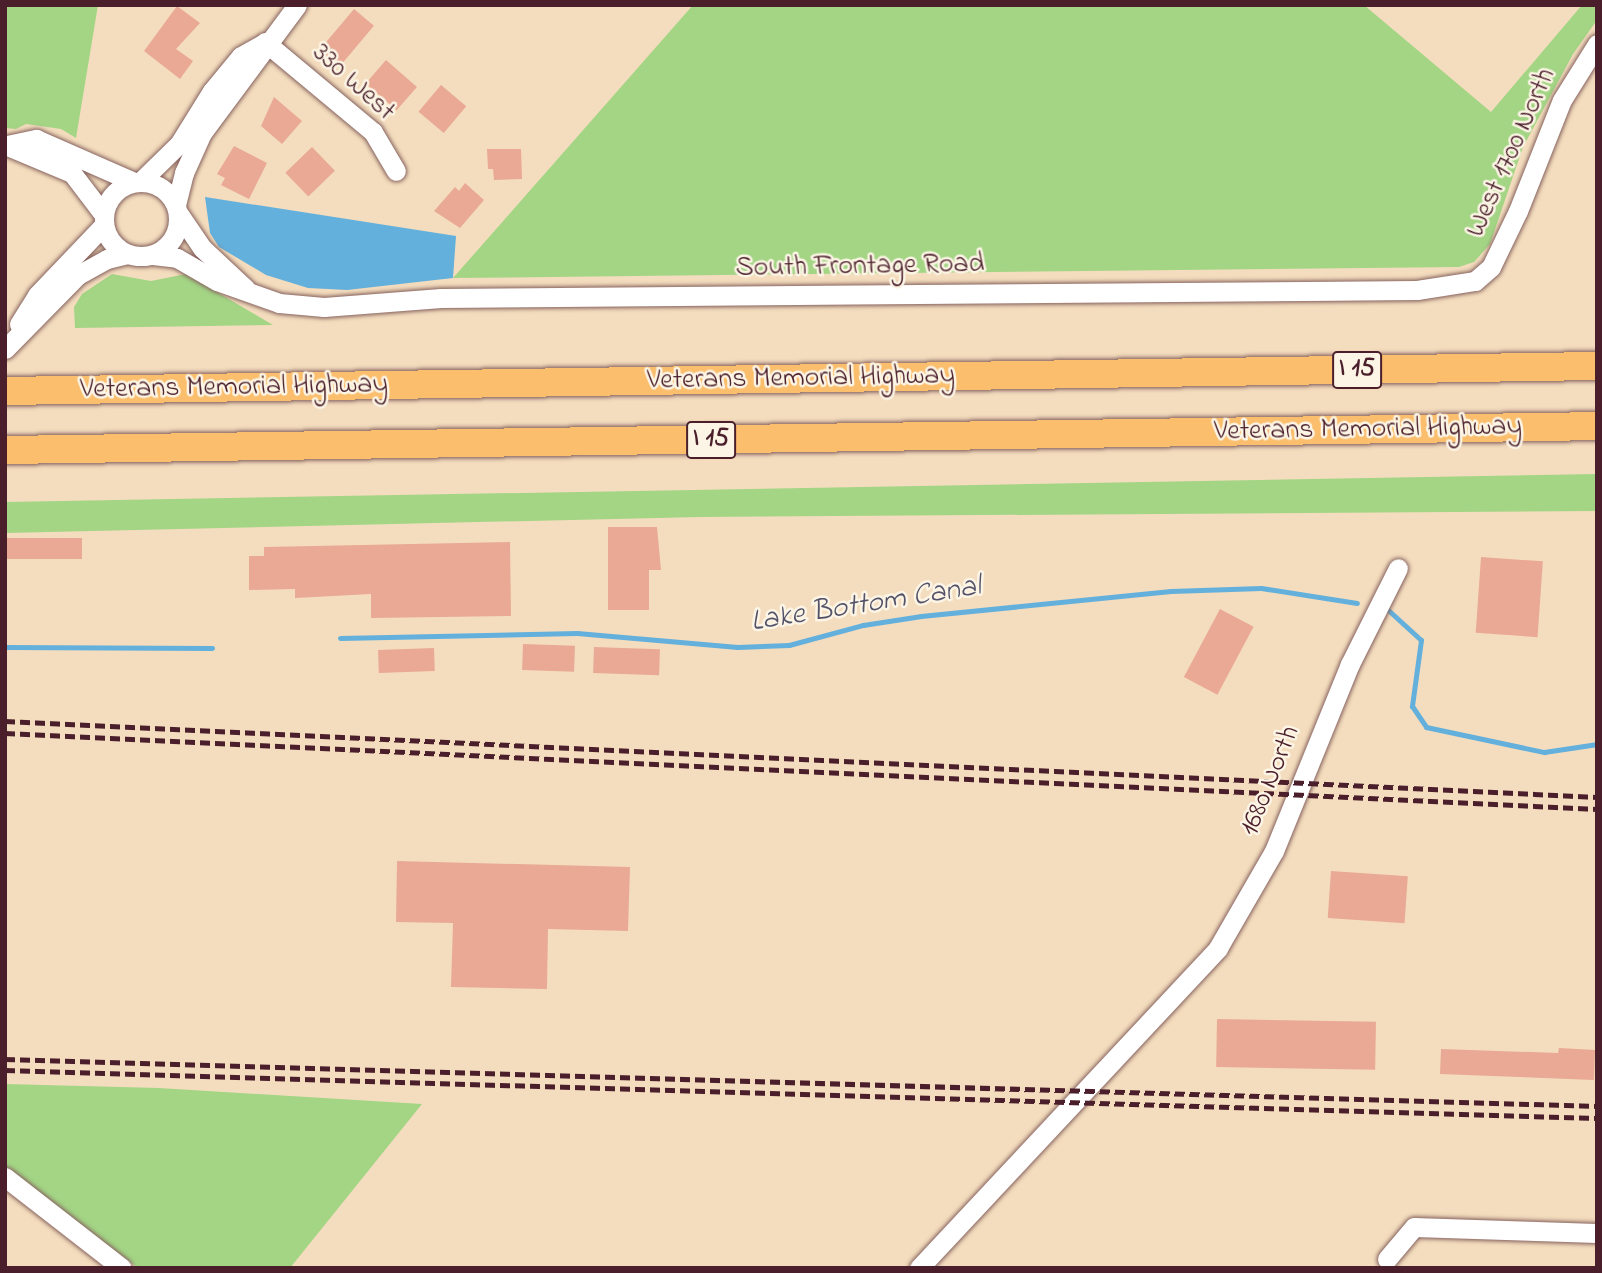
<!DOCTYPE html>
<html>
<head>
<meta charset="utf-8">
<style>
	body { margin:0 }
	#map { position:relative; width:1602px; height:1273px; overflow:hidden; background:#f4ddbe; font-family:"Indie Flower",sans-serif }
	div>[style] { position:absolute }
	.green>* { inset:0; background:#a3d585 }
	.water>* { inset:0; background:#63b0dc }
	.stream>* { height:5px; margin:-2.5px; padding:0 2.5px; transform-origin:2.5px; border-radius:2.5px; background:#63b0dc }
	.building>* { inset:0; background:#e9a994; transform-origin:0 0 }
	.roads { filter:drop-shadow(0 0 2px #86625e) drop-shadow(0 0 2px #86625e) }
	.minor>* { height:19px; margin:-9.5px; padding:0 9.5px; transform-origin:9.5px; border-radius:9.5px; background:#fff }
	.minor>.ring { margin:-9.5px; padding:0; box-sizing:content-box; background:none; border:19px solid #fff; border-radius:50% }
	.highway>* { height:28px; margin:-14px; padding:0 14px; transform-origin:14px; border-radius:14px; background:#fabe6d }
	.rail>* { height:5px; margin-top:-2.5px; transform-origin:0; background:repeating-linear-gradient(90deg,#4a1f2b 0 10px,transparent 0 15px) }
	span { translate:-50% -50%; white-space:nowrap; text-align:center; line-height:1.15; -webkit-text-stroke:5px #fcf5e5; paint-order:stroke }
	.shield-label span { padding:2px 5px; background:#fcf5e5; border:2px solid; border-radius:5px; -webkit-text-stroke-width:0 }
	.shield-label { font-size:26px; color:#4a1f2b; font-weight:700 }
	.street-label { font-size:28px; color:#4a1f2b }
	.water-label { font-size:30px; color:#535269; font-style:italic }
	.frame { position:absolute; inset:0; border:7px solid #4a1f2b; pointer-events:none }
</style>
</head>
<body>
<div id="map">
	<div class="green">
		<i style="clip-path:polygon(5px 5px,98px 5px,76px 138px,61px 129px,26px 124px,16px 129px,5px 128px)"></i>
		<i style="clip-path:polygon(693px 5px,1364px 5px,1491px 112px,1582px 5px,1597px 5px,1597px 20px,1573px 54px,1523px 147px,1490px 244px,1474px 262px,1459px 267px,453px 278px)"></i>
		<i style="clip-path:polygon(112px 274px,151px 281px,186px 274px,273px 325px,75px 328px,74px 307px,82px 294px)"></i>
		<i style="clip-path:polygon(1597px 474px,1597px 511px,700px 517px,5px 533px,5px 502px)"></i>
		<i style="clip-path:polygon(5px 1084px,159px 1088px,422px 1104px,290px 1268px,138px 1268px,5px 1167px)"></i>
	</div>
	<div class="water">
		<i style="clip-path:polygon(205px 197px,456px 236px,453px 278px,347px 290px,308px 288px,266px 275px,219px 247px,210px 233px)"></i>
	</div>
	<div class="stream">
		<i style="left:1387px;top:609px;width:46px;rotate:42.4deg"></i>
		<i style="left:1421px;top:640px;width:67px;rotate:97.8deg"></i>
		<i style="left:1412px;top:706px;width:25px;rotate:56deg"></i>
		<i style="left:1426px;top:727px;width:121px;rotate:12deg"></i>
		<i style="left:1544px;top:752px;width:54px;rotate:-8.6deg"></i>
		<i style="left:340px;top:638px;width:237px;rotate:-1.2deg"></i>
		<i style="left:577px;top:633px;width:161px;rotate:5deg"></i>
		<i style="left:737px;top:647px;width:52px;rotate:-2.2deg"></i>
		<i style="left:789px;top:645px;width:77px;rotate:-15.1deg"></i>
		<i style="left:863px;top:625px;width:59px;rotate:-8.8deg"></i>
		<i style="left:921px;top:616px;width:251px;rotate:-5.7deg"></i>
		<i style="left:1171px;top:591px;width:90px;rotate:-1.9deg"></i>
		<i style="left:1261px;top:588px;width:97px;rotate:8.9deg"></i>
		<i style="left:5px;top:647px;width:207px;rotate:0.3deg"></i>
	</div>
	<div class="building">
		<i style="clip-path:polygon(177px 6px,200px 23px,176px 49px,193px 61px,180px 79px,144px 51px)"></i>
		<i style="left:354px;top:9px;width:26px;height:54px;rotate:40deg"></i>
		<i style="left:386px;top:60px;width:41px;height:31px;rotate:41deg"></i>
		<i style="left:441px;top:85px;width:33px;height:35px;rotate:40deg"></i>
		<i style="clip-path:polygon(274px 97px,302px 121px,282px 144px,261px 126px)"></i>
		<i style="clip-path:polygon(234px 146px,267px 163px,249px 199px,221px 185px,225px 178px,217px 174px)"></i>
		<i style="left:312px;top:147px;width:33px;height:37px;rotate:46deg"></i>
		<i style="clip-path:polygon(487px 149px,521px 149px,522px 179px,494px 180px,493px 169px,488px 169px)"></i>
		<i style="clip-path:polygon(465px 183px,484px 200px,460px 228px,434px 211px,455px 187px,459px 191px)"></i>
		<i style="clip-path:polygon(608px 527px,657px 527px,661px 570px,649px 570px,649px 610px,608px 610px)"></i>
		<i style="left:82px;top:538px;width:21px;height:77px;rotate:90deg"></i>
		<i style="clip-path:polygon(510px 542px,511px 616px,371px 618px,371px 594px,295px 598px,295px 589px,249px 590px,249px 556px,264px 556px,264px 547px)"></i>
		<i style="left:1481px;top:557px;width:62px;height:76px;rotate:4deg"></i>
		<i style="left:1220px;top:609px;width:38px;height:77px;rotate:28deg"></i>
		<i style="left:523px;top:644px;width:52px;height:26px;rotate:2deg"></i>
		<i style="left:594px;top:647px;width:66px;height:26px;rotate:2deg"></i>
		<i style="left:434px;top:648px;width:23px;height:56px;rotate:88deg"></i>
		<i style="clip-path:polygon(397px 861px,630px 867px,628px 931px,548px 929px,547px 989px,451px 987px,453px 923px,396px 922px)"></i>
		<i style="left:1331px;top:871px;width:77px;height:47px;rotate:4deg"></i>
		<i style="left:1217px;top:1019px;width:159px;height:48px;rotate:1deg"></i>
		<i style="clip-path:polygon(1559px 1048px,1595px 1050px,1594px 1080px,1440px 1074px,1441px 1049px,1558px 1053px)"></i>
	</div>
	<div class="roads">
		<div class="minor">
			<i style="left:265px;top:42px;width:141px;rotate:39.8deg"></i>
			<i style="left:373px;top:132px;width:45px;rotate:59.5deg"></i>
			<i style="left:5px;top:145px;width:73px;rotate:22.7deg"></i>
			<i style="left:72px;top:173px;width:53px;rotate:52.7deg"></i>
			<i style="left:7px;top:145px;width:30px;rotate:-12deg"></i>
			<i style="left:36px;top:139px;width:107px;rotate:23.7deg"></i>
			<i class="ring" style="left:104px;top:182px;width:55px;height:55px"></i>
			<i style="left:140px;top:182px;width:54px;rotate:-44.3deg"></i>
			<i style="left:179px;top:144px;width:62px;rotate:-58.1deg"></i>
			<i style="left:212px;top:91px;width:45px;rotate:-50.4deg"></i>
			<i style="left:241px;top:56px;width:26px;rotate:-29deg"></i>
			<i style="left:176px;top:205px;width:33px;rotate:-76deg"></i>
			<i style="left:184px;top:173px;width:44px;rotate:-65.8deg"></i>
			<i style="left:202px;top:133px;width:159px;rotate:-53.4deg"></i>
			<i style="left:179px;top:214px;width:41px;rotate:55.9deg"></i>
			<i style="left:202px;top:248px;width:60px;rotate:43deg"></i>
			<i style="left:153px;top:255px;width:24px;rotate:7deg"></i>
			<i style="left:177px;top:258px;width:46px;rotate:29.9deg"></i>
			<i style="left:217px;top:281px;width:66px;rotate:19.5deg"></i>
			<i style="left:279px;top:303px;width:45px;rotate:5.1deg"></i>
			<i style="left:324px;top:307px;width:117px;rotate:-4.4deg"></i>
			<i style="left:441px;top:298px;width:976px;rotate:-0.47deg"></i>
			<i style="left:1417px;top:290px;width:59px;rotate:-8.8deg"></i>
			<i style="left:1475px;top:281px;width:21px;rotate:-41deg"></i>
			<i style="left:1491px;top:267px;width:62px;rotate:-64.3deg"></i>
			<i style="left:1518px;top:211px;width:119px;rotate:-68.4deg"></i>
			<i style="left:1562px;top:100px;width:66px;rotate:-58deg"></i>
			<i style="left:19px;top:324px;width:34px;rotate:-58deg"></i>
			<i style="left:37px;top:295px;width:97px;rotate:-46.3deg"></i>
			<i style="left:5px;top:349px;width:104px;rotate:-45.4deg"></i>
			<i style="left:78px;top:275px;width:33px;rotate:-29deg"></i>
			<i style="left:107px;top:259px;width:21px;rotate:-14deg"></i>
			<i style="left:5px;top:1177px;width:148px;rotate:37.9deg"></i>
			<i style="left:1387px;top:1259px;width:42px;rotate:-49.8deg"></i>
			<i style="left:1414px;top:1227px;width:183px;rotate:1.9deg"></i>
			<i style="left:919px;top:1268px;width:438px;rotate:-46.9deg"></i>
			<i style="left:1218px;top:948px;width:112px;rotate:-60deg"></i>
			<i style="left:1274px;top:851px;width:202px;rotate:-67.9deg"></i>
			<i style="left:1350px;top:664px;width:107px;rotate:-63.4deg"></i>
		</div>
		<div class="highway">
			<i style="left:5px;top:391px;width:1592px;rotate:-0.9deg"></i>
			<i style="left:5px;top:450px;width:1592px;rotate:-0.86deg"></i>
		</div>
	</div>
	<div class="rail">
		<i style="left:5px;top:721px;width:1594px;rotate:2.73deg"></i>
		<i style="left:5px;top:733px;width:1594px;rotate:2.73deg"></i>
		<i style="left:5px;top:1059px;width:1593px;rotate:1.69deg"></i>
		<i style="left:5px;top:1070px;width:1593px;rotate:1.73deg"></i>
	</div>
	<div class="shield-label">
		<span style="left:1357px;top:370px">I 15</span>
		<span style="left:711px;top:440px">I 15</span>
	</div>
	<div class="street-label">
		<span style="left:353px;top:83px;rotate:42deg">330 West</span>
		<span style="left:1512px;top:153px;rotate:-66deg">West 1700 North</span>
		<span style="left:860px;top:267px;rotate:-1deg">South Frontage Road</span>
		<span style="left:801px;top:379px;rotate:-1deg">Veterans Memorial Highway</span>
		<span style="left:234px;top:388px;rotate:-1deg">Veterans Memorial Highway</span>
		<span style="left:1368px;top:430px;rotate:-1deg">Veterans Memorial Highway</span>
		<span style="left:1271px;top:781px;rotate:-68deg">1680 North</span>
	</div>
	<div class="water-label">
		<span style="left:866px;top:605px;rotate:-9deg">Lake Bottom Canal</span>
	</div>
	<div class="frame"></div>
</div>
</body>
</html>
